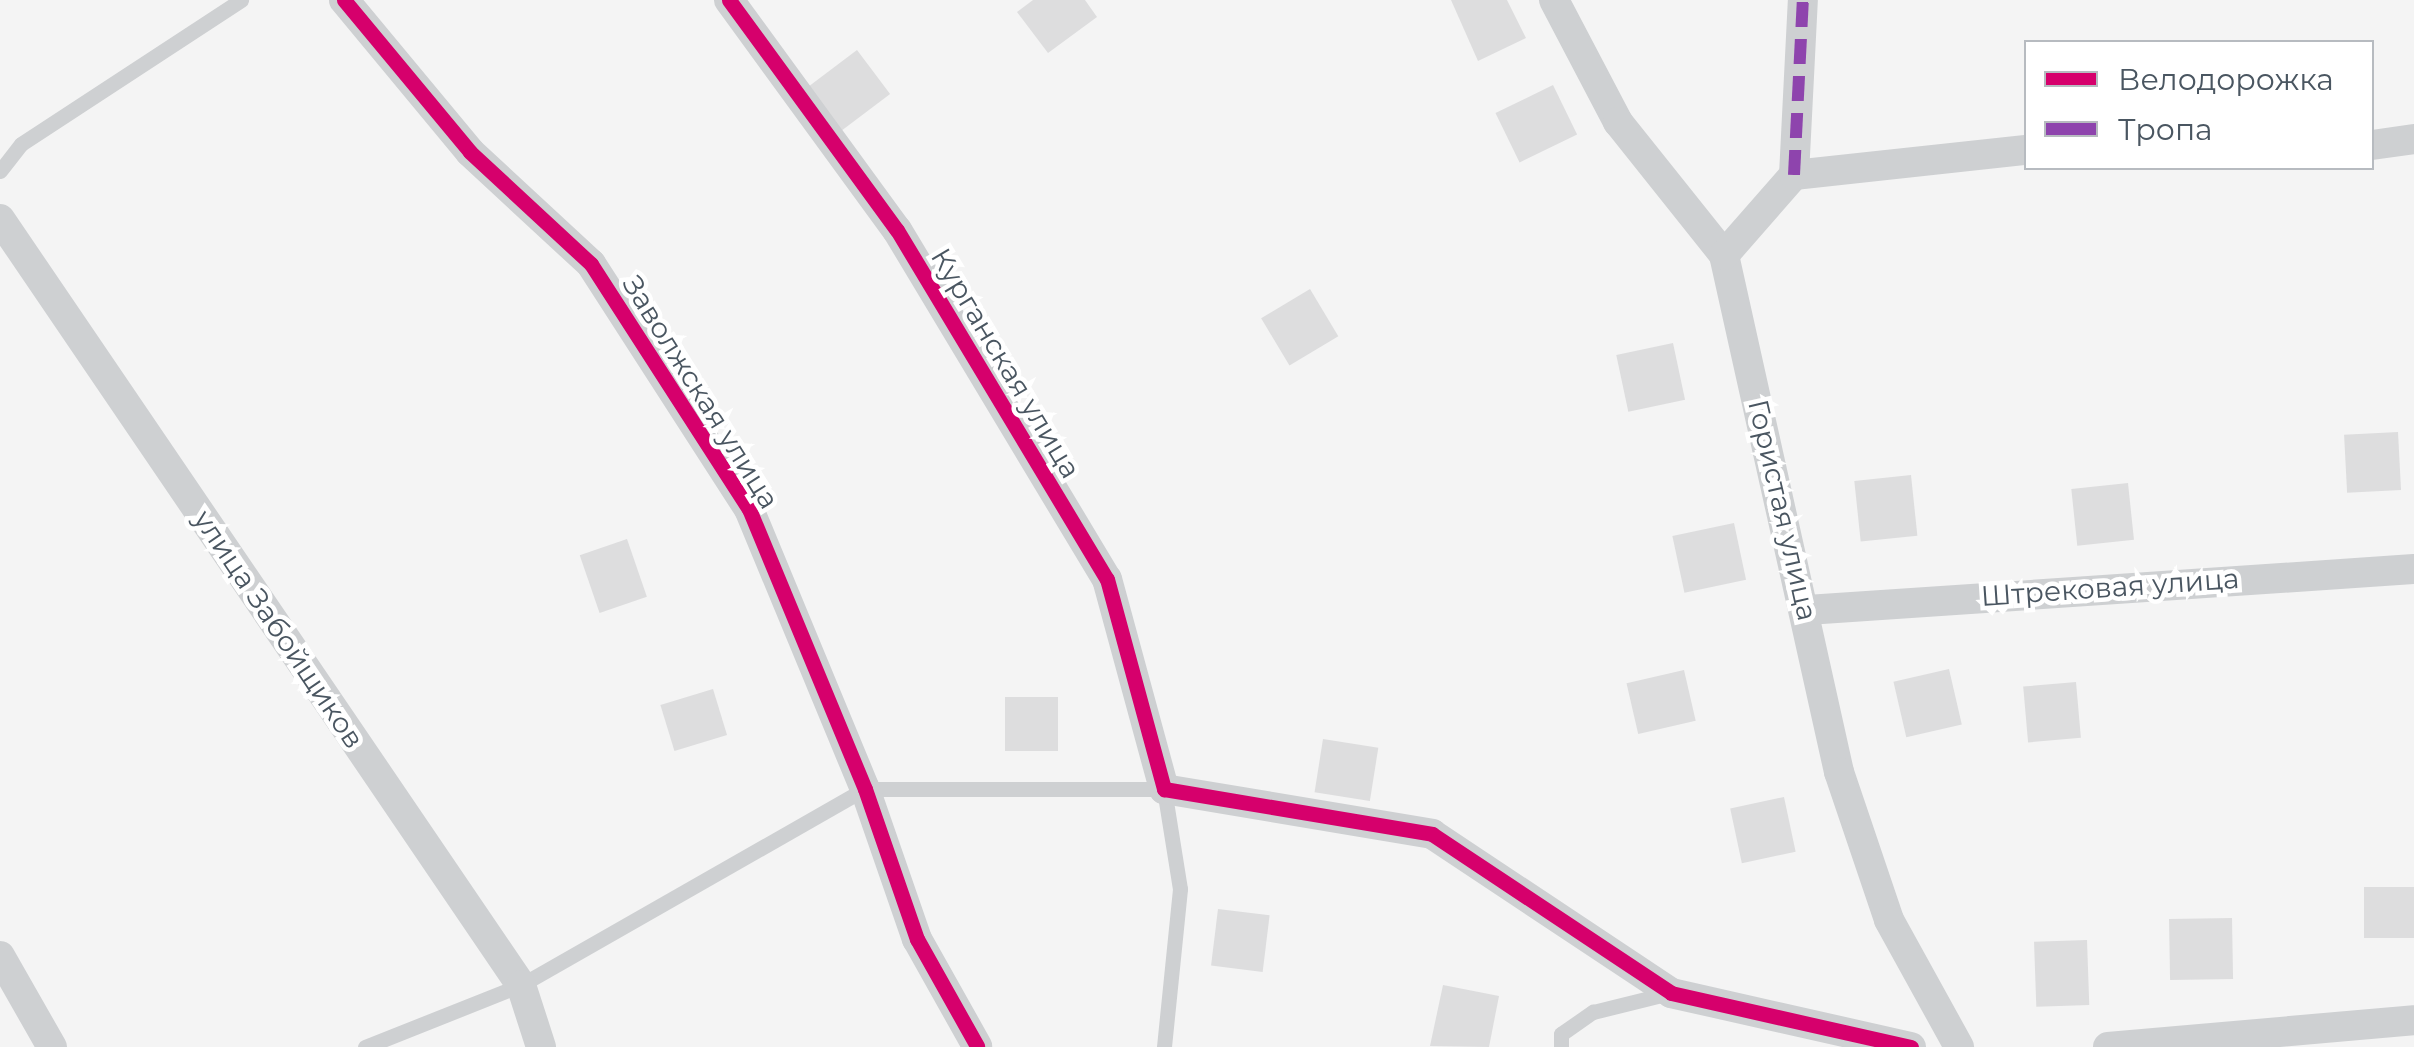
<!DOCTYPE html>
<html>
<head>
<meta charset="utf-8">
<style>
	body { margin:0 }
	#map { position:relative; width:2414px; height:1047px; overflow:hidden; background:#f4f4f4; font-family:Montserrat,sans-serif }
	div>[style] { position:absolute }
	.building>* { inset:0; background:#ddddde; transform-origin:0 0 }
	.lane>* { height:15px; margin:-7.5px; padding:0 7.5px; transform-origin:7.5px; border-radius:7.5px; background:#ced0d2 }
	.street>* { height:30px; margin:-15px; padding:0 15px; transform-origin:15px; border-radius:15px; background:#ced0d2 }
	.quiet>* { height:12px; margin-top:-6px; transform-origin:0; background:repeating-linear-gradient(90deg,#8e44ad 0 25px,transparent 0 37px) }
	.cycleway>* { height:15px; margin:-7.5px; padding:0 7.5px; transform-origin:7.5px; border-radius:7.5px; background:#d6006c }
	span { translate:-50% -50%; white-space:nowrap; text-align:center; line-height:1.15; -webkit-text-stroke:9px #fff; paint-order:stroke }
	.street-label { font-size:28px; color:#4a5661 }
	.legend { position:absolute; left:2024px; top:40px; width:350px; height:130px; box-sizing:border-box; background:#fff; border:2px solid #b7bbc0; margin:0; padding:12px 18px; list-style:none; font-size:30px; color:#4a5661 }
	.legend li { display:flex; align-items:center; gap:20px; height:50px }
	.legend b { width:50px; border:2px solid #b7bbc0 }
</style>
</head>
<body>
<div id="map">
	<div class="building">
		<i style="clip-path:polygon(1033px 0,1085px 0,1097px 17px,1048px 53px,1017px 12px)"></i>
		<i style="clip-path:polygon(1451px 0,1507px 0,1526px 38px,1478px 61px)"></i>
		<i style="left:857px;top:50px;width:55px;height:61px;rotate:53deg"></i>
		<i style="left:1553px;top:85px;width:55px;height:64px;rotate:64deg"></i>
		<i style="left:1310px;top:289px;width:55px;height:57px;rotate:59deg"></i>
		<i style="left:1673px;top:343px;width:58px;height:58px;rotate:78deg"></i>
		<i style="left:2398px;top:432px;width:58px;height:54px;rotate:87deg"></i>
		<i style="left:1911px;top:475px;width:61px;height:57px;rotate:84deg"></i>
		<i style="left:2128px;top:483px;width:57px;height:57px;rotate:84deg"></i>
		<i style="left:1734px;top:523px;width:58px;height:63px;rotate:78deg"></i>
		<i style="left:627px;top:539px;width:61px;height:50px;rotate:71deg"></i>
		<i style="left:1949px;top:669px;width:57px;height:57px;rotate:77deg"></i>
		<i style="left:1684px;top:670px;width:52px;height:59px;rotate:77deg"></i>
		<i style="left:2076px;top:682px;width:56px;height:53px;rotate:85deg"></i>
		<i style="left:713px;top:689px;width:48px;height:55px;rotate:73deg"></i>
		<i style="left:1005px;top:697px;width:53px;height:54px"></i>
		<i style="left:1323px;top:739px;width:56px;height:54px;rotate:9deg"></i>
		<i style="left:1784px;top:797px;width:56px;height:55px;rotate:78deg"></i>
		<i style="left:2414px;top:887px;width:51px;height:50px;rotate:90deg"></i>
		<i style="left:1218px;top:909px;width:52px;height:57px;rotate:7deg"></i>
		<i style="left:2232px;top:918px;width:61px;height:63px;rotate:89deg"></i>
		<i style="left:2087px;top:940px;width:65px;height:53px;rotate:88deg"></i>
		<i style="clip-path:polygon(1443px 985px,1499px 996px,1489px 1047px,1430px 1046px)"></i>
	</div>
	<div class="lane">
		<i style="left:0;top:171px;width:34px;rotate:-52deg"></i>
		<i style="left:21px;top:144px;width:263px;rotate:-33.2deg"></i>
		<i style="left:365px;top:1047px;width:168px;rotate:-21.7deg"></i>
		<i style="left:521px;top:985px;width:396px;rotate:-29.7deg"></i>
		<i style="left:865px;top:789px;width:299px"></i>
		<i style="left:1164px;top:789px;width:101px;rotate:80.9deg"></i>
		<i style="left:1180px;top:889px;width:159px;rotate:95.8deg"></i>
		<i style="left:1561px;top:1047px;width:13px;rotate:-90deg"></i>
		<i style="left:1561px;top:1034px;width:39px;rotate:-35deg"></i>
		<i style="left:1593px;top:1012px;width:79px;rotate:-13.9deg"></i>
	</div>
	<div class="street">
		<i style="left:344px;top:0;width:197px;rotate:50.3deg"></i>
		<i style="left:470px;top:152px;width:165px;rotate:42.8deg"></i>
		<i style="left:591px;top:264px;width:292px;rotate:57.2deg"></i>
		<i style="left:749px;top:509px;width:303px;rotate:67.5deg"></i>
		<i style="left:865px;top:789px;width:159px;rotate:70.9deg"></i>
		<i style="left:917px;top:939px;width:123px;rotate:60.7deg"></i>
		<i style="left:729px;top:0;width:285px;rotate:53.9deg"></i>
		<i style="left:897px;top:230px;width:407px;rotate:59deg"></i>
		<i style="left:1107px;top:579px;width:218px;rotate:74.8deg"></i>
		<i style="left:1164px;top:789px;width:272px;rotate:9.5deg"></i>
		<i style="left:1432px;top:834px;width:287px;rotate:33.6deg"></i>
		<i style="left:1671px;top:993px;width:246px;rotate:12.7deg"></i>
		<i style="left:1554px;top:0;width:138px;rotate:62.3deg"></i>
		<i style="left:1618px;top:122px;width:170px;rotate:51.4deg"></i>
		<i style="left:1724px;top:255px;width:530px;rotate:77.46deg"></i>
		<i style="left:1839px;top:772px;width:156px;rotate:71.3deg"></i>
		<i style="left:1889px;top:920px;width:145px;rotate:61.1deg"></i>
		<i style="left:2372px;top:145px;width:42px;rotate:-8.1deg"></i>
		<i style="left:1794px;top:175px;width:175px;rotate:-87.1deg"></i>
		<i style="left:0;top:219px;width:926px;rotate:55.78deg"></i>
		<i style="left:521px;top:985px;width:65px;rotate:72.1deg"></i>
		<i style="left:1724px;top:255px;width:106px;rotate:-48.8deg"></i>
		<i style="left:1794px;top:175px;width:233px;rotate:-6.2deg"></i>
		<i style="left:1807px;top:610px;width:608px;rotate:-3.86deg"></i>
		<i style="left:0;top:956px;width:105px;rotate:60.3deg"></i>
		<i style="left:2108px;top:1047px;width:307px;rotate:-5deg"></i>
	</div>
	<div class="quiet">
		<i style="left:1794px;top:175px;width:175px;rotate:-87.1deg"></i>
	</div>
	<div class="cycleway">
		<i style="left:344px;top:0;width:197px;rotate:50.3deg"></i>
		<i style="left:470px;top:152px;width:165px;rotate:42.8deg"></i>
		<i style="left:591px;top:264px;width:292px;rotate:57.2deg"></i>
		<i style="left:749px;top:509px;width:303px;rotate:67.5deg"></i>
		<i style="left:865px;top:789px;width:159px;rotate:70.9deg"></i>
		<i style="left:917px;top:939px;width:123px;rotate:60.7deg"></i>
		<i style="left:729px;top:0;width:285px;rotate:53.9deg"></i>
		<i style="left:897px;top:230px;width:407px;rotate:59deg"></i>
		<i style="left:1107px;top:579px;width:218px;rotate:74.8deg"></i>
		<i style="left:1164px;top:789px;width:272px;rotate:9.5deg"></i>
		<i style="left:1432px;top:834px;width:287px;rotate:33.6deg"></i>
		<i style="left:1671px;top:993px;width:246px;rotate:12.7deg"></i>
	</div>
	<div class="street-label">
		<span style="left:1006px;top:363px;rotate:59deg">Курганская улица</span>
		<span style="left:701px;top:392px;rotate:58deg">Заволжская улица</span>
		<span style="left:1783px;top:510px;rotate:77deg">Гористая улица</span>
		<span style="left:2110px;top:587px;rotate:-4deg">Штрековая улица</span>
		<span style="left:279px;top:629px;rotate:56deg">улица Забойщиков</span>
	</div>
	<ul class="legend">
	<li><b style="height:12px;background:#d6006c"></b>Велодорожка</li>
	<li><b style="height:12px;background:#8e44ad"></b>Тропа</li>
	</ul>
</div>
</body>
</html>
